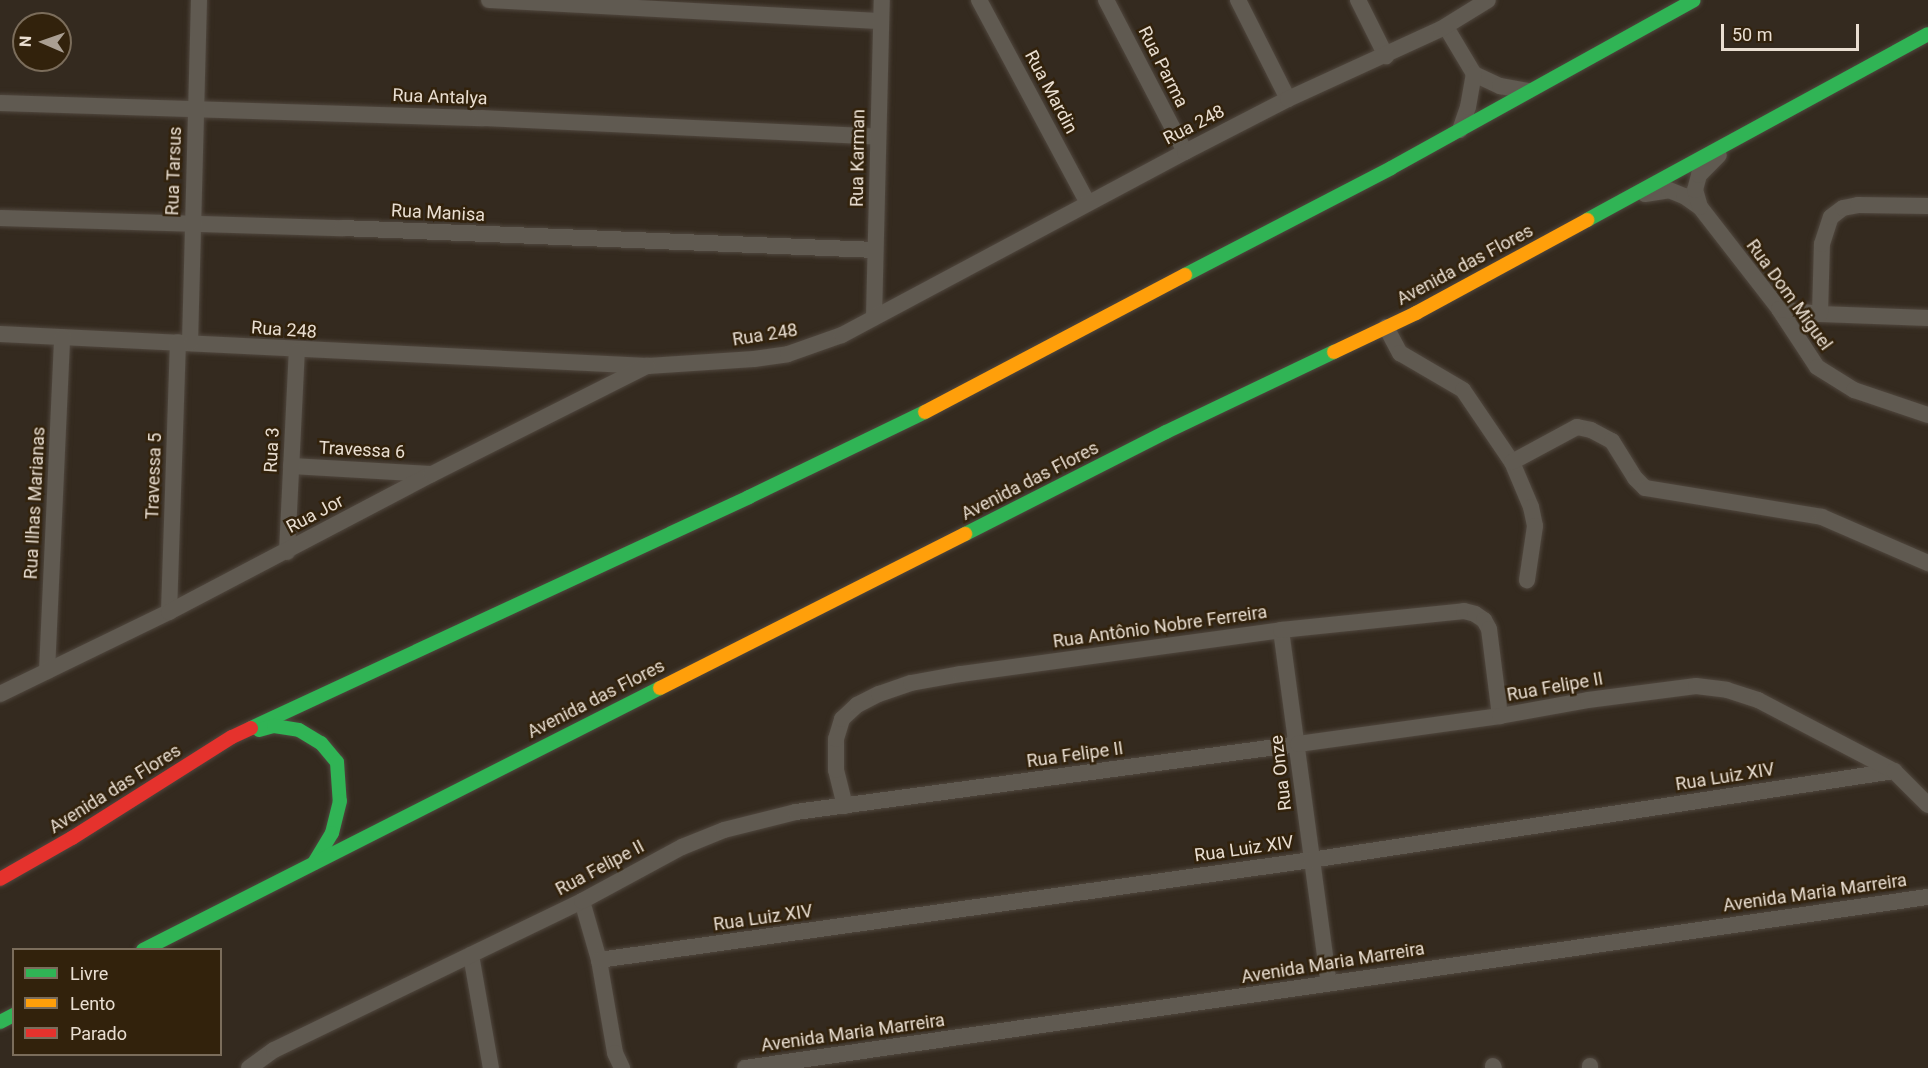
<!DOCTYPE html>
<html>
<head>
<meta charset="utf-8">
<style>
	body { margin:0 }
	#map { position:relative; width:1928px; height:1068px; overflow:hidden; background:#342a1f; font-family:Roboto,sans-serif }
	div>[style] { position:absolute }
	.roads { filter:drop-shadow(0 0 2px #50473e) drop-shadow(0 0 2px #50473e) }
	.street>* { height:16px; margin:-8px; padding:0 8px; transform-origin:8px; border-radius:8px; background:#605a51 }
	.fast>* { height:14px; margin:-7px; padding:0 7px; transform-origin:7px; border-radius:7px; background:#30b455 }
	.slow>* { height:14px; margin:-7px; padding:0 7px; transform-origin:7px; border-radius:7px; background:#ff9f0a }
	.jam>* { height:14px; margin:-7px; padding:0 7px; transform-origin:7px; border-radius:7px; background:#e5322d }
	span { translate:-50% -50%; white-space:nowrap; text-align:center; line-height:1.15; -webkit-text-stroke:5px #32220c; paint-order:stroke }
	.street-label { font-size:18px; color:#e9ded1 }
	.legend { position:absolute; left:12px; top:948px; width:210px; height:108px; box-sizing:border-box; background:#32220c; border:2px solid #7b6d5b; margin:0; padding:8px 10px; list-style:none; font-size:18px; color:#e9ded1 }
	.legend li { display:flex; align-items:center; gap:12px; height:30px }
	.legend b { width:30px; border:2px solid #7b6d5b }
	.north { position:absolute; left:12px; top:12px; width:60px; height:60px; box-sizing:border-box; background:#32220c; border:2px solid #7b6d5b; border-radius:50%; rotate:272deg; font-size:16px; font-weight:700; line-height:24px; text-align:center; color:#e9ded1 }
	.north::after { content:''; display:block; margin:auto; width:21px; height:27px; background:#aa9f93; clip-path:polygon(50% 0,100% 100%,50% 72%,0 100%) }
	.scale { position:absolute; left:1721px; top:24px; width:138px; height:27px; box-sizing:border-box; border:3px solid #e9ded1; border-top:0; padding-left:8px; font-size:18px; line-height:21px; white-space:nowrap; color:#e9ded1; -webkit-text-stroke:4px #32220c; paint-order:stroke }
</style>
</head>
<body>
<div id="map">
	<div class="roads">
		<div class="street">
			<i style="left:489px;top:0;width:391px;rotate:3.1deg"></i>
			<i style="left:979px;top:0;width:230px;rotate:61.8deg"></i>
			<i style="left:1106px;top:0;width:171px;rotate:62.5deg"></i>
			<i style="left:1238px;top:0;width:111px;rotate:63.2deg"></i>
			<i style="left:1358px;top:0;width:63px;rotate:63.4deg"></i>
			<i style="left:1446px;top:27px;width:55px;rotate:59.2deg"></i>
			<i style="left:1474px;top:74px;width:29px;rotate:25deg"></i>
			<i style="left:1500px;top:86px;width:28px;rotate:10deg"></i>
			<i style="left:0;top:103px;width:482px;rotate:1.8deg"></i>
			<i style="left:482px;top:118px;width:396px;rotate:2.7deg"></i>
			<i style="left:1460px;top:130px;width:24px;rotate:-71deg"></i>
			<i style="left:1468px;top:107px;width:34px;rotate:-80deg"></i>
			<i style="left:1645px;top:194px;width:24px;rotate:-9deg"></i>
			<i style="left:1669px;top:190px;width:16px;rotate:22deg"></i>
			<i style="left:1684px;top:196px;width:19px;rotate:35deg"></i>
			<i style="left:1700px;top:207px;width:129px;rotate:52.2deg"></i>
			<i style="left:1779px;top:309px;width:69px;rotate:56.8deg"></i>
			<i style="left:1817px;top:367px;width:44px;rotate:31.9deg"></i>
			<i style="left:1854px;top:390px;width:78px;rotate:18.7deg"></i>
			<i style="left:1700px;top:207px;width:18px;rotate:-106deg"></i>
			<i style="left:1695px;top:190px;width:16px;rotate:-75deg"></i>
			<i style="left:1699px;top:175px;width:28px;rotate:-45deg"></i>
			<i style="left:0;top:218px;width:342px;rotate:1.7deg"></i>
			<i style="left:342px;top:228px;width:533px;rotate:2.36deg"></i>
			<i style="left:1779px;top:309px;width:41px;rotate:7deg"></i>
			<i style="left:1820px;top:314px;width:108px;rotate:2.1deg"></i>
			<i style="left:1820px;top:314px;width:70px;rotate:-88.4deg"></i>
			<i style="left:1822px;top:244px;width:28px;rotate:-72deg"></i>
			<i style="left:1831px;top:217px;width:15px;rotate:-37deg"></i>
			<i style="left:1843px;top:208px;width:15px;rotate:-11deg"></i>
			<i style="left:1858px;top:205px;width:70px;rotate:0.8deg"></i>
			<i style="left:874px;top:317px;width:317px;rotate:-88.6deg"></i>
			<i style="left:1386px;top:327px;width:30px;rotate:62deg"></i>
			<i style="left:1400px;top:353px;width:73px;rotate:30.4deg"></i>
			<i style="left:1463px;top:390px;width:87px;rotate:55.8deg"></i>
			<i style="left:1512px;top:462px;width:49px;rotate:67.1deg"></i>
			<i style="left:1531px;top:507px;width:19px;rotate:78deg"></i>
			<i style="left:1535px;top:526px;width:55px;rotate:98.4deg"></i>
			<i style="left:0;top:334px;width:649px;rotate:2.83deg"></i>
			<i style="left:648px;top:366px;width:106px;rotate:-3.8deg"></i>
			<i style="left:754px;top:359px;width:34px;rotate:-8deg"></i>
			<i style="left:788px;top:354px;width:57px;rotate:-19.4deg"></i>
			<i style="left:842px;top:335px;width:389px;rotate:-28.1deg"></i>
			<i style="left:1185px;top:152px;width:116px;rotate:-27.2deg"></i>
			<i style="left:1288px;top:99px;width:168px;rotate:-24.6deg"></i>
			<i style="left:1441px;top:29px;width:55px;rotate:-31.7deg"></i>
			<i style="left:190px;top:343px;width:343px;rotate:-88.5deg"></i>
			<i style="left:1512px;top:462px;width:74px;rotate:-28.3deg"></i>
			<i style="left:1577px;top:427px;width:14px;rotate:12deg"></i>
			<i style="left:1591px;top:430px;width:24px;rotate:28deg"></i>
			<i style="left:1612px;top:441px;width:44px;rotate:58.1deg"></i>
			<i style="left:1635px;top:478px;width:14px;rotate:45deg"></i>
			<i style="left:1645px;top:488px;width:179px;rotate:9.3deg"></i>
			<i style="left:1822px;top:517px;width:116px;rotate:23.5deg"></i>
			<i style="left:291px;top:466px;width:140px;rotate:3.3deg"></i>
			<i style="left:287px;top:552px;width:201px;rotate:-87.2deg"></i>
			<i style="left:169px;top:612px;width:270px;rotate:-88.1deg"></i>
			<i style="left:1281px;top:630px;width:356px;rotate:82.3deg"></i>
			<i style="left:47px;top:671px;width:334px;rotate:-87.4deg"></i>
			<i style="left:0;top:694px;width:188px;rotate:-25.9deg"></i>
			<i style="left:169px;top:612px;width:297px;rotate:-27.7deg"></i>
			<i style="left:432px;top:474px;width:241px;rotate:-26.7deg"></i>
			<i style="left:845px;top:806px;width:37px;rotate:-104deg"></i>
			<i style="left:836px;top:770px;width:31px;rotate:-90deg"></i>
			<i style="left:836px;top:739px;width:21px;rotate:-73deg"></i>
			<i style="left:842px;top:719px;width:21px;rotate:-43deg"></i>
			<i style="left:857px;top:705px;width:25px;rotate:-27deg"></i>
			<i style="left:879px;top:694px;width:34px;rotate:-19deg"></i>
			<i style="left:911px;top:683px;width:51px;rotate:-10.2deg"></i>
			<i style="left:961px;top:674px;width:323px;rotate:-7.8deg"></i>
			<i style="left:1281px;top:630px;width:184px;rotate:-5.9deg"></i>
			<i style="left:1464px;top:611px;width:11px;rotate:15deg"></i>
			<i style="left:1475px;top:614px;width:11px;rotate:34deg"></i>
			<i style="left:1484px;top:620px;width:10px;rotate:61deg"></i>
			<i style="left:1489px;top:629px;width:88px;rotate:82.8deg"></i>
			<i style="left:582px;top:901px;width:61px;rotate:73.9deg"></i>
			<i style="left:599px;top:960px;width:94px;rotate:80.2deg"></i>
			<i style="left:615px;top:1053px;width:17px;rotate:65deg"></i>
			<i style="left:471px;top:955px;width:115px;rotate:80deg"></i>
			<i style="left:599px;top:960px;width:719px;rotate:-7.99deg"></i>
			<i style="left:1311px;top:860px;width:590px;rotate:-8.68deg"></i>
			<i style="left:1493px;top:1066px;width:2px;rotate:63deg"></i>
			<i style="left:1590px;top:1066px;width:2px;rotate:90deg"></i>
			<i style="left:249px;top:1068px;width:31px;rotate:-36deg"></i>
			<i style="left:274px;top:1050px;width:342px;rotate:-25.8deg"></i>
			<i style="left:582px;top:901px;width:114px;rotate:-28.4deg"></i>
			<i style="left:682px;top:847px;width:45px;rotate:-22deg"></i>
			<i style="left:724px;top:830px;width:74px;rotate:-14deg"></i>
			<i style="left:796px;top:812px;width:507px;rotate:-7.71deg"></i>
			<i style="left:1298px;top:744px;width:204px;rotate:-7.9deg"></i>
			<i style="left:1500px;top:716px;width:89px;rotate:-10.3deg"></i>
			<i style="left:1588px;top:700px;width:109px;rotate:-7.4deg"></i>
			<i style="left:1696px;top:686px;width:31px;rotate:7deg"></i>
			<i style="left:1727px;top:690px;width:33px;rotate:18deg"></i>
			<i style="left:1758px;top:700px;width:153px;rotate:27.6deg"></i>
			<i style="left:1894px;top:771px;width:48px;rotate:45deg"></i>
			<i style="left:745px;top:1068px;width:1195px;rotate:-8.23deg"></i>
		</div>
		<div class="fast">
			<i style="left:1587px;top:220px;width:388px;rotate:-28.6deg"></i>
			<i style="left:1185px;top:275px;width:232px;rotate:-27.4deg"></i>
			<i style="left:1391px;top:168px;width:346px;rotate:-29deg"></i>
			<i style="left:965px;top:534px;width:225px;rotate:-26.9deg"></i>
			<i style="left:1166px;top:432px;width:186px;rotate:-25.5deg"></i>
			<i style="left:251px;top:728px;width:549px;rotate:-24.88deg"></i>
			<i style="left:749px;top:497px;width:195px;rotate:-25.8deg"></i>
			<i style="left:259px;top:730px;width:16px;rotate:-15deg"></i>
			<i style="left:274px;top:726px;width:25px;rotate:9deg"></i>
			<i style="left:299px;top:730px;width:26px;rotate:31deg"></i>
			<i style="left:321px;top:743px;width:25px;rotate:50deg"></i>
			<i style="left:337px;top:762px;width:39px;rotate:86deg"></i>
			<i style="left:340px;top:801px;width:33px;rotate:104deg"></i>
			<i style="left:332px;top:833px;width:35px;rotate:121deg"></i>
			<i style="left:143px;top:950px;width:580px;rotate:-26.87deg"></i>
			<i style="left:0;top:1022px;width:16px;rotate:-27deg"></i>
		</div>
		<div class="slow">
			<i style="left:1334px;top:352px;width:91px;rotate:-25.4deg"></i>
			<i style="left:1416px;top:313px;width:195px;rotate:-28.5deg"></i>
			<i style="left:925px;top:412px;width:294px;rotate:-27.8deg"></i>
			<i style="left:660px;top:688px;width:342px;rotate:-26.8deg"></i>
		</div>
		<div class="jam">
			<i style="left:0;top:879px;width:83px;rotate:-29.7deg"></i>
			<i style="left:72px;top:838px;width:189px;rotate:-32.3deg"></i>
			<i style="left:232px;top:737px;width:21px;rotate:-25deg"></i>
		</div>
	</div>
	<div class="street-label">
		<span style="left:1163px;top:67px;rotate:63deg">Rua Parma</span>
		<span style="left:1051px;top:92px;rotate:62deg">Rua Mardin</span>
		<span style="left:440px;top:97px;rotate:2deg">Rua Antalya</span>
		<span style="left:1194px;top:125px;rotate:-27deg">Rua 248</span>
		<span style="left:858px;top:158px;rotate:-89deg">Rua Karman</span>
		<span style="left:174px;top:171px;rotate:-88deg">Rua Tarsus</span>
		<span style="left:438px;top:213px;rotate:3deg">Rua Manisa</span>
		<span style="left:1465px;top:265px;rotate:-28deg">Avenida das Flores</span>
		<span style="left:1789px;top:295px;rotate:54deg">Rua Dom Miguel</span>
		<span style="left:284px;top:330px;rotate:4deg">Rua 248</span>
		<span style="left:765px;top:335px;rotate:-9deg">Rua 248</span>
		<span style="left:272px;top:450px;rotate:-87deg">Rua 3</span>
		<span style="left:362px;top:450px;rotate:3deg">Travessa 6</span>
		<span style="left:154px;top:476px;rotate:-88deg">Travessa 5</span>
		<span style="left:1030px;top:481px;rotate:-27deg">Avenida das Flores</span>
		<span style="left:35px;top:503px;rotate:-87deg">Rua Ilhas Marianas</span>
		<span style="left:315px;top:514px;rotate:-28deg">Rua Jor</span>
		<span style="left:1160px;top:627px;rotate:-8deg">Rua Antônio Nobre Ferreira</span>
		<span style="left:1555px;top:687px;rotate:-10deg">Rua Felipe II</span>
		<span style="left:596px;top:699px;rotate:-27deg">Avenida das Flores</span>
		<span style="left:1075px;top:755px;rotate:-8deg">Rua Felipe II</span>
		<span style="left:1281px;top:773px;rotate:-97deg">Rua Onze</span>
		<span style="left:1725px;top:777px;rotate:-9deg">Rua Luiz XIV</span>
		<span style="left:115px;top:789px;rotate:-32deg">Avenida das Flores</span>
		<span style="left:1244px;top:849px;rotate:-8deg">Rua Luiz XIV</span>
		<span style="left:600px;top:868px;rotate:-28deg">Rua Felipe II</span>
		<span style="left:1815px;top:893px;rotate:-8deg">Avenida Maria Marreira</span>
		<span style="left:763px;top:918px;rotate:-8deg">Rua Luiz XIV</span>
		<span style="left:1333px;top:963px;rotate:-9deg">Avenida Maria Marreira</span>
		<span style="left:853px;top:1033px;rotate:-8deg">Avenida Maria Marreira</span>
	</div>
	<ul class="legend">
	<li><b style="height:8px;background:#30b455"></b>Livre</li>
	<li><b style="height:8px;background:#ff9f0a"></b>Lento</li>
	<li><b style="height:8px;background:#e5322d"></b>Parado</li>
	</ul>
	<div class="north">N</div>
	<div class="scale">50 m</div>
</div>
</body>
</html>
